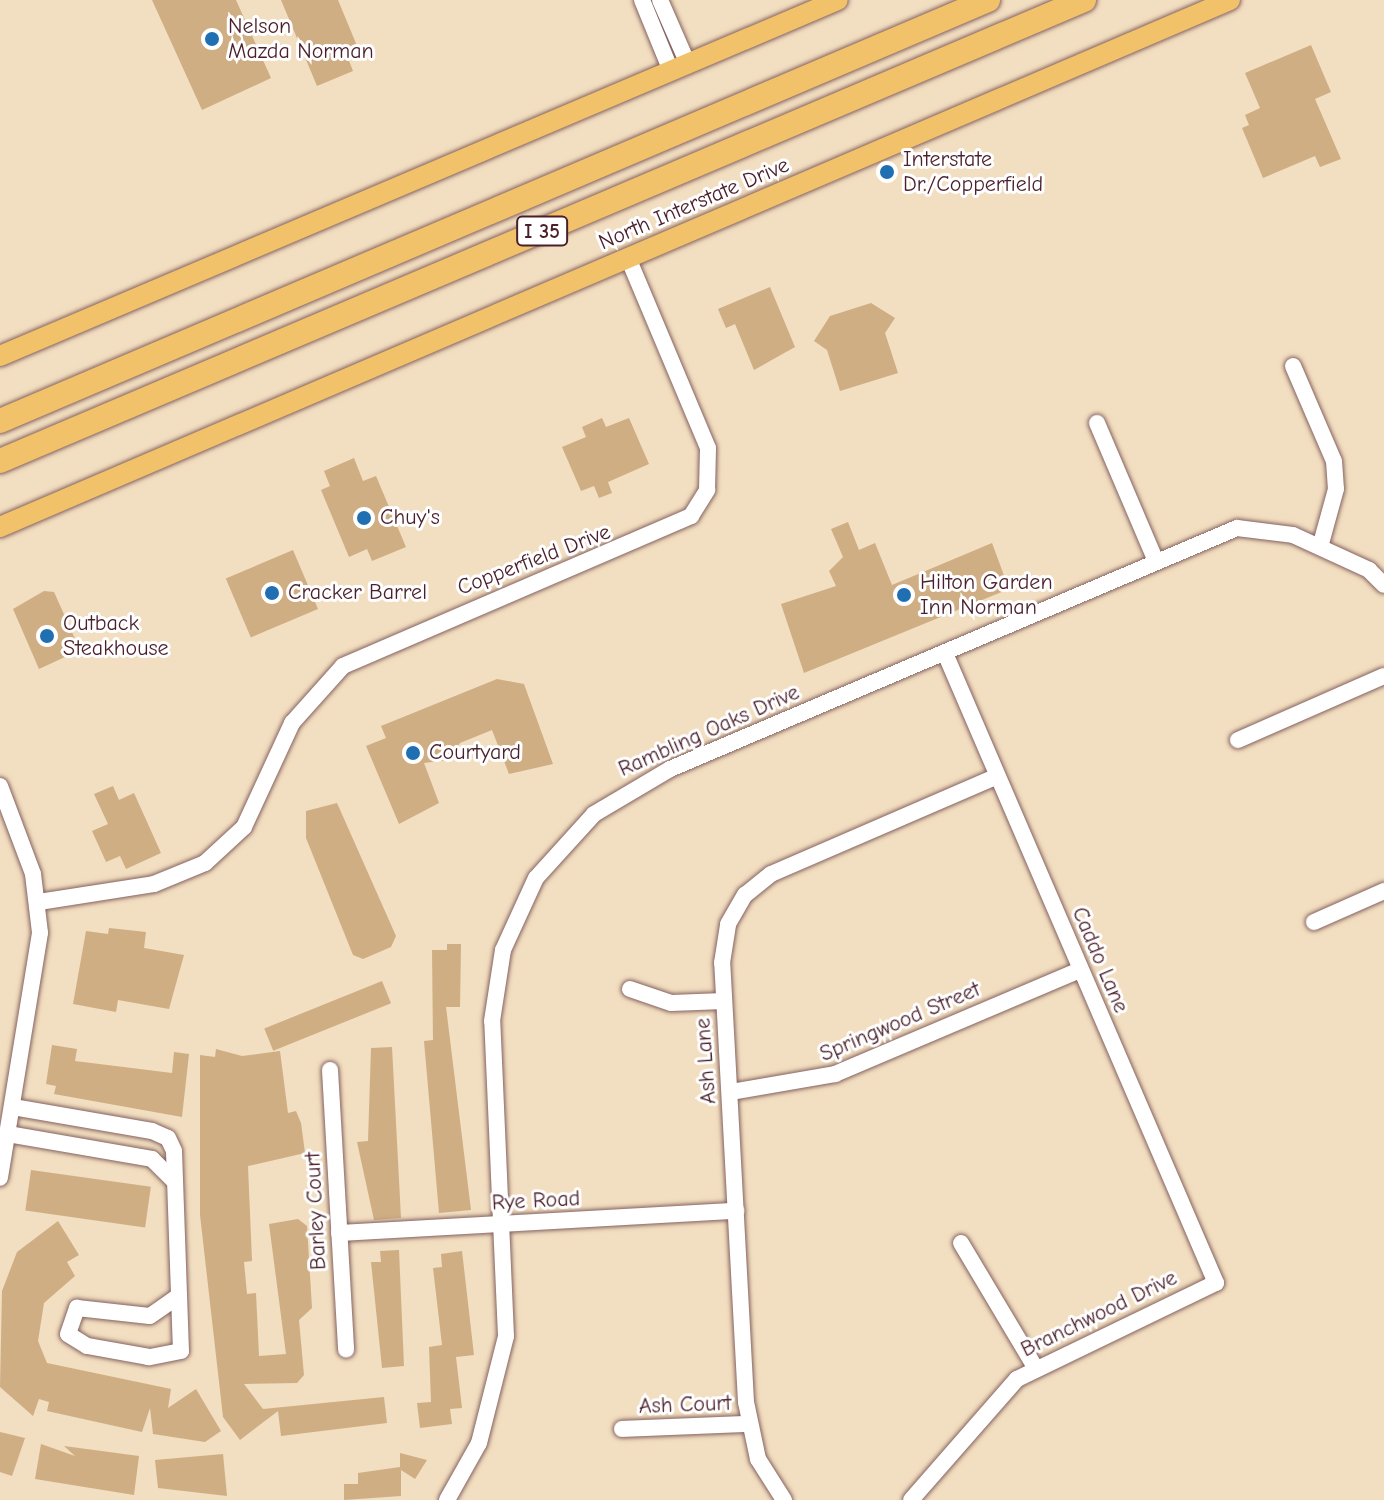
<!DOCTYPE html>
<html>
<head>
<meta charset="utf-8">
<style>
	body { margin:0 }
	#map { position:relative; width:1384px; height:1500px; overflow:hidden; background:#f2dec0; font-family:"Comic Neue",sans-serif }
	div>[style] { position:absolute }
	.building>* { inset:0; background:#cfae84; transform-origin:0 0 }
	.roads { filter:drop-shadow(0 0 2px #85625f) drop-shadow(0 0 2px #85625f) }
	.minor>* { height:16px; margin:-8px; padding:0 8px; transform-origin:8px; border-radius:8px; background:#fff }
	.major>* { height:20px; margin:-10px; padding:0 10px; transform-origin:10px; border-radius:10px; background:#f2c26a }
	.highway>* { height:24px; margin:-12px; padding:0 12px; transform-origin:12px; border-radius:12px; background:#f2c26a }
	.dots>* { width:22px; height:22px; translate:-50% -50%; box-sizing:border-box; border:4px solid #fff; border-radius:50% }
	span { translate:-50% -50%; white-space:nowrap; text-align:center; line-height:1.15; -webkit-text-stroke:6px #fff; paint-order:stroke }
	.shield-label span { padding:2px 6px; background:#fff; border:2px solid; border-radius:6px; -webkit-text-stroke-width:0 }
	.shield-label { font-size:20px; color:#4a1f2b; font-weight:700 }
	.poi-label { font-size:22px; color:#4a1f2b }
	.left { translate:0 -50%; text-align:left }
	.street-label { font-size:22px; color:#4a1f2b }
</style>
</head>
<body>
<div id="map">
	<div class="building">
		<i style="clip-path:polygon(152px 0,236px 0,271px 78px,202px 110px)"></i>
		<i style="clip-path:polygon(281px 0,338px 0,360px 53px,348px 58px,353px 71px,317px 86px)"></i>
		<i style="clip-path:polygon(1311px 45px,1331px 92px,1315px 99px,1341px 159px,1320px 167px,1315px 156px,1263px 178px,1242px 128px,1249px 125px,1245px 115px,1260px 108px,1245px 73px)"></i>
		<i style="clip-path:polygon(770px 287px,795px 347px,754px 370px,735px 324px,726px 328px,718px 309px)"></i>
		<i style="clip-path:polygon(871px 303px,895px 318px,885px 333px,898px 373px,840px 391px,827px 350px,814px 341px,830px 316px)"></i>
		<i style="clip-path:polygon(602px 418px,606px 427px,629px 418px,649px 464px,608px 482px,612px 493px,599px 498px,594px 486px,581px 491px,562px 447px,586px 437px,582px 427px)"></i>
		<i style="clip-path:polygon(354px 458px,363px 481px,376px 476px,406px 547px,372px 561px,367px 549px,349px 557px,321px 490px,330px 486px,324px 471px)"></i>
		<i style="clip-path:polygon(848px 522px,859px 550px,875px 543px,892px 585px,992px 543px,1009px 589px,804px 673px,781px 604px,836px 586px,829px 571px,843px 557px,831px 529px)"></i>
		<i style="left:293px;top:550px;width:64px;height:73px;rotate:67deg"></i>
		<i style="clip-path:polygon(44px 591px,54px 592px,80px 650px,39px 669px,13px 609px)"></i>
		<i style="clip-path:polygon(497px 679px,524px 684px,553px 764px,509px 774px,492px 730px,460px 743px,448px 760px,424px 763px,439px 803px,399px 824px,366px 746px,386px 738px,381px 726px)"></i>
		<i style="clip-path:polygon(113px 786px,119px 800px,134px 793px,161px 853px,126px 869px,120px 856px,106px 862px,92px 831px,108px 824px,94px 794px)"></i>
		<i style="clip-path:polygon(337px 803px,396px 936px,391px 947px,363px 959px,353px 955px,306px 838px,306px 811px)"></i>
		<i style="clip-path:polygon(109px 928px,146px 932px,144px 948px,184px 955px,169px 1009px,118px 1000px,116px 1012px,73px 1004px,86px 931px,108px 934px)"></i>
		<i style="clip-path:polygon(447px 944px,461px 944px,460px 1007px,446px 1007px,471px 1210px,439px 1213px,424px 1041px,433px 1040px,432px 950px,447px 950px)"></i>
		<i style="left:382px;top:981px;width:24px;height:127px;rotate:68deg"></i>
		<i style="clip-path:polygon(52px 1045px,77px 1049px,75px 1061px,172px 1073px,174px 1052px,189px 1054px,182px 1117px,54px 1094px,56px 1086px,46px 1084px)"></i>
		<i style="clip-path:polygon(392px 1047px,401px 1218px,374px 1220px,357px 1142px,368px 1141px,371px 1048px)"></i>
		<i style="clip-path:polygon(216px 1049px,242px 1056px,280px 1051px,288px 1113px,296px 1111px,301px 1123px,305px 1153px,248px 1166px,252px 1261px,244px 1262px,247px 1294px,256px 1293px,259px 1356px,286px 1354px,269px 1224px,298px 1219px,307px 1226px,312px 1308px,299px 1320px,304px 1375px,297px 1383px,244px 1384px,263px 1409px,384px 1397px,387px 1423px,281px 1436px,278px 1411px,240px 1440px,223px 1417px,200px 1215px,200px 1055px,215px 1057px)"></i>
		<i style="left:31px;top:1170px;width:121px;height:41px;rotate:8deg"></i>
		<i style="clip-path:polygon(58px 1221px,79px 1255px,67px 1262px,75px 1276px,44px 1303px,38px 1341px,47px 1363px,171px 1389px,168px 1408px,196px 1389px,221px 1431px,205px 1442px,153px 1434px,150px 1408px,142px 1432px,47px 1411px,49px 1402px,39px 1399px,33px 1416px,0 1387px,2px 1291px,17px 1252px)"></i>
		<i style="clip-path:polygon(399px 1250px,404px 1366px,382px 1368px,371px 1262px,381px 1262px,380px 1251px)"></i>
		<i style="clip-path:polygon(462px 1251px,474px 1355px,456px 1357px,462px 1408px,450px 1409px,452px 1424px,420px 1428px,417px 1403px,431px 1402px,429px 1347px,442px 1345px,433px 1268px,442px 1267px,441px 1254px)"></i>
		<i style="clip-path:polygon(0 1432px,25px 1438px,12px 1476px,0 1472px)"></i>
		<i style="clip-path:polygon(41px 1444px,75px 1456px,64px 1446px,139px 1456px,134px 1495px,35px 1479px)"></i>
		<i style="clip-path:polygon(400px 1453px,427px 1460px,415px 1479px,401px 1470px,401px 1496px,344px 1500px,344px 1484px,358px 1484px,358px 1473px,400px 1467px)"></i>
		<i style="clip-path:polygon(223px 1454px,227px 1496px,158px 1488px,155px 1460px)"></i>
	</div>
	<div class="roads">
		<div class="minor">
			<i style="left:642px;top:0;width:77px;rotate:67.8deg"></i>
			<i style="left:660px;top:0;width:70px;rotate:66.4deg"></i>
			<i style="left:1293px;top:366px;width:103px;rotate:66.7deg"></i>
			<i style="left:1334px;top:461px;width:28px;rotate:86deg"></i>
			<i style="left:1336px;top:489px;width:60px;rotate:105.4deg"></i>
			<i style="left:1097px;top:423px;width:150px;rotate:66.9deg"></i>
			<i style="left:1238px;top:740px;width:159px;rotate:-23.7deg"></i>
			<i style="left:0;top:786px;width:94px;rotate:69.4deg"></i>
			<i style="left:33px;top:874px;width:59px;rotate:83.2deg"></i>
			<i style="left:40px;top:933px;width:248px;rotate:99.3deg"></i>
			<i style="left:39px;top:902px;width:116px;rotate:-8.9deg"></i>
			<i style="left:154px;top:884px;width:55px;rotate:-22.4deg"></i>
			<i style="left:205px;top:863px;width:53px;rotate:-42.7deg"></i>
			<i style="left:244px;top:827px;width:115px;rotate:-65.2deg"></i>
			<i style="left:292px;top:723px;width:76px;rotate:-48.2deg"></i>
			<i style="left:343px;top:666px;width:379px;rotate:-23.3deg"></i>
			<i style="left:691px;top:516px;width:31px;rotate:-58deg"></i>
			<i style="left:707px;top:490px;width:42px;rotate:-88.6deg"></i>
			<i style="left:708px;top:448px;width:206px;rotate:-112.8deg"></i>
			<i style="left:1314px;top:922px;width:77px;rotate:-23.9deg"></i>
			<i style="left:630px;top:989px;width:43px;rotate:18.9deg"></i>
			<i style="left:671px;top:1003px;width:53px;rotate:-2.2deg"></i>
			<i style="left:330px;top:1070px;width:280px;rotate:86.7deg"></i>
			<i style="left:731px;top:1092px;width:106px;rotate:-9.8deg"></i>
			<i style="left:835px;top:1074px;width:266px;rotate:-23deg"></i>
			<i style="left:13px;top:1107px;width:141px;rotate:9.8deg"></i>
			<i style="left:152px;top:1131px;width:17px;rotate:24deg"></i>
			<i style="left:168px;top:1138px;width:14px;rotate:65deg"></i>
			<i style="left:174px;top:1151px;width:200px;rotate:88deg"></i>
			<i style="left:181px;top:1351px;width:33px;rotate:169deg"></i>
			<i style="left:149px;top:1357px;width:63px;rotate:-169.9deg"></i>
			<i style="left:87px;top:1346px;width:22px;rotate:-148deg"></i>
			<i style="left:68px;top:1334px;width:28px;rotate:-71deg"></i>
			<i style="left:77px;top:1308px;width:73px;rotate:6.3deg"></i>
			<i style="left:150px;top:1316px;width:33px;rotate:-35deg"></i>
			<i style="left:8px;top:1134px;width:146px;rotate:9.8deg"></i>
			<i style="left:152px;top:1159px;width:31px;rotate:45deg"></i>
			<i style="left:339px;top:1233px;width:398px;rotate:-3.2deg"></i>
			<i style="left:961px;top:1243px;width:144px;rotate:59.2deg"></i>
			<i style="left:622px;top:1429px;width:127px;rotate:-2.3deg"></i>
			<i style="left:447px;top:1500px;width:65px;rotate:-60.7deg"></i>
			<i style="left:479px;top:1443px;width:110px;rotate:-75.8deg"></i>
			<i style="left:506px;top:1336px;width:315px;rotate:-92.5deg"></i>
			<i style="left:492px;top:1021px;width:72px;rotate:-81.2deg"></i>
			<i style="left:503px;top:950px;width:79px;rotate:-65.4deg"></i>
			<i style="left:536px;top:878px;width:86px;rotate:-47.8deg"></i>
			<i style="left:594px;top:814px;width:88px;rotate:-30.6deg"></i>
			<i style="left:670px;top:769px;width:616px;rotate:-23.03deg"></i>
			<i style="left:1237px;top:528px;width:56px;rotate:7.1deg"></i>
			<i style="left:1293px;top:535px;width:84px;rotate:24.7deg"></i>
			<i style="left:1369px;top:570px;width:21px;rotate:45deg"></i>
			<i style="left:784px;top:1500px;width:49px;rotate:-122.4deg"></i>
			<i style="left:758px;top:1459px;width:58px;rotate:-101.9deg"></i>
			<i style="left:746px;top:1402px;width:440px;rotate:-93.1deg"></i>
			<i style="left:722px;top:963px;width:39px;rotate:-81deg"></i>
			<i style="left:728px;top:924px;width:34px;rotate:-60deg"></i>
			<i style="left:745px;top:895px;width:33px;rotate:-39deg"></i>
			<i style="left:771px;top:874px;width:246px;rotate:-23.4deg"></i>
			<i style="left:911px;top:1500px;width:161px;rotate:-48.8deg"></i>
			<i style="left:1017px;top:1379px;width:221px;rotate:-25.8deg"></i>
			<i style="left:1216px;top:1283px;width:686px;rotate:-113.28deg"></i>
		</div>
		<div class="major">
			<i style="left:0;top:356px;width:910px;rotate:-23.02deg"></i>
			<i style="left:0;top:527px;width:1338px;rotate:-23.19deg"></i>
		</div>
		<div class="highway">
			<i style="left:0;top:421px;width:1074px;rotate:-23.08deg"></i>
			<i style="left:0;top:461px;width:1178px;rotate:-23.04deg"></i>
		</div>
	</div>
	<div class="dots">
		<i style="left:212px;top:39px;background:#1f6fb2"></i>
		<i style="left:887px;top:172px;background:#1f6fb2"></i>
		<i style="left:364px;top:518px;background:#1f6fb2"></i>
		<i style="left:272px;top:593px;background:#1f6fb2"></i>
		<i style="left:904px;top:595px;background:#1f6fb2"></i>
		<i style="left:47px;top:636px;background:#1f6fb2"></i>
		<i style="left:413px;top:753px;background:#1f6fb2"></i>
	</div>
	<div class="shield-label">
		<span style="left:542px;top:231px">I 35</span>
	</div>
	<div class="poi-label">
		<span class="left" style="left:228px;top:39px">Nelson<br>Mazda Norman</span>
		<span class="left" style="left:903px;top:172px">Interstate<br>Dr./Copperfield</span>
		<span class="left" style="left:380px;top:518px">Chuy's</span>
		<span class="left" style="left:920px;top:595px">Hilton Garden<br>Inn Norman</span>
		<span class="left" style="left:288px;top:593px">Cracker Barrel</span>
		<span class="left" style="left:63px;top:636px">Outback<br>Steakhouse</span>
		<span class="left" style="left:429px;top:753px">Courtyard</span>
	</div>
	<div class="street-label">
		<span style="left:694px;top:204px;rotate:-23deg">North Interstate Drive</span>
		<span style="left:534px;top:560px;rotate:-21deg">Copperfield Drive</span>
		<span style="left:709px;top:731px;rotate:-24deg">Rambling Oaks Drive</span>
		<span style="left:1100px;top:960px;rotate:67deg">Caddo Lane</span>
		<span style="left:900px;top:1022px;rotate:-23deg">Springwood Street</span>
		<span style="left:706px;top:1061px;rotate:-94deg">Ash Lane</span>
		<span style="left:536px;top:1201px;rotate:-3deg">Rye Road</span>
		<span style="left:316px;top:1211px;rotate:-93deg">Barley Court</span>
		<span style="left:1099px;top:1314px;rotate:-26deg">Branchwood Drive</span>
		<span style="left:685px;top:1405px;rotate:-2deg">Ash Court</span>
	</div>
</div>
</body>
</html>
